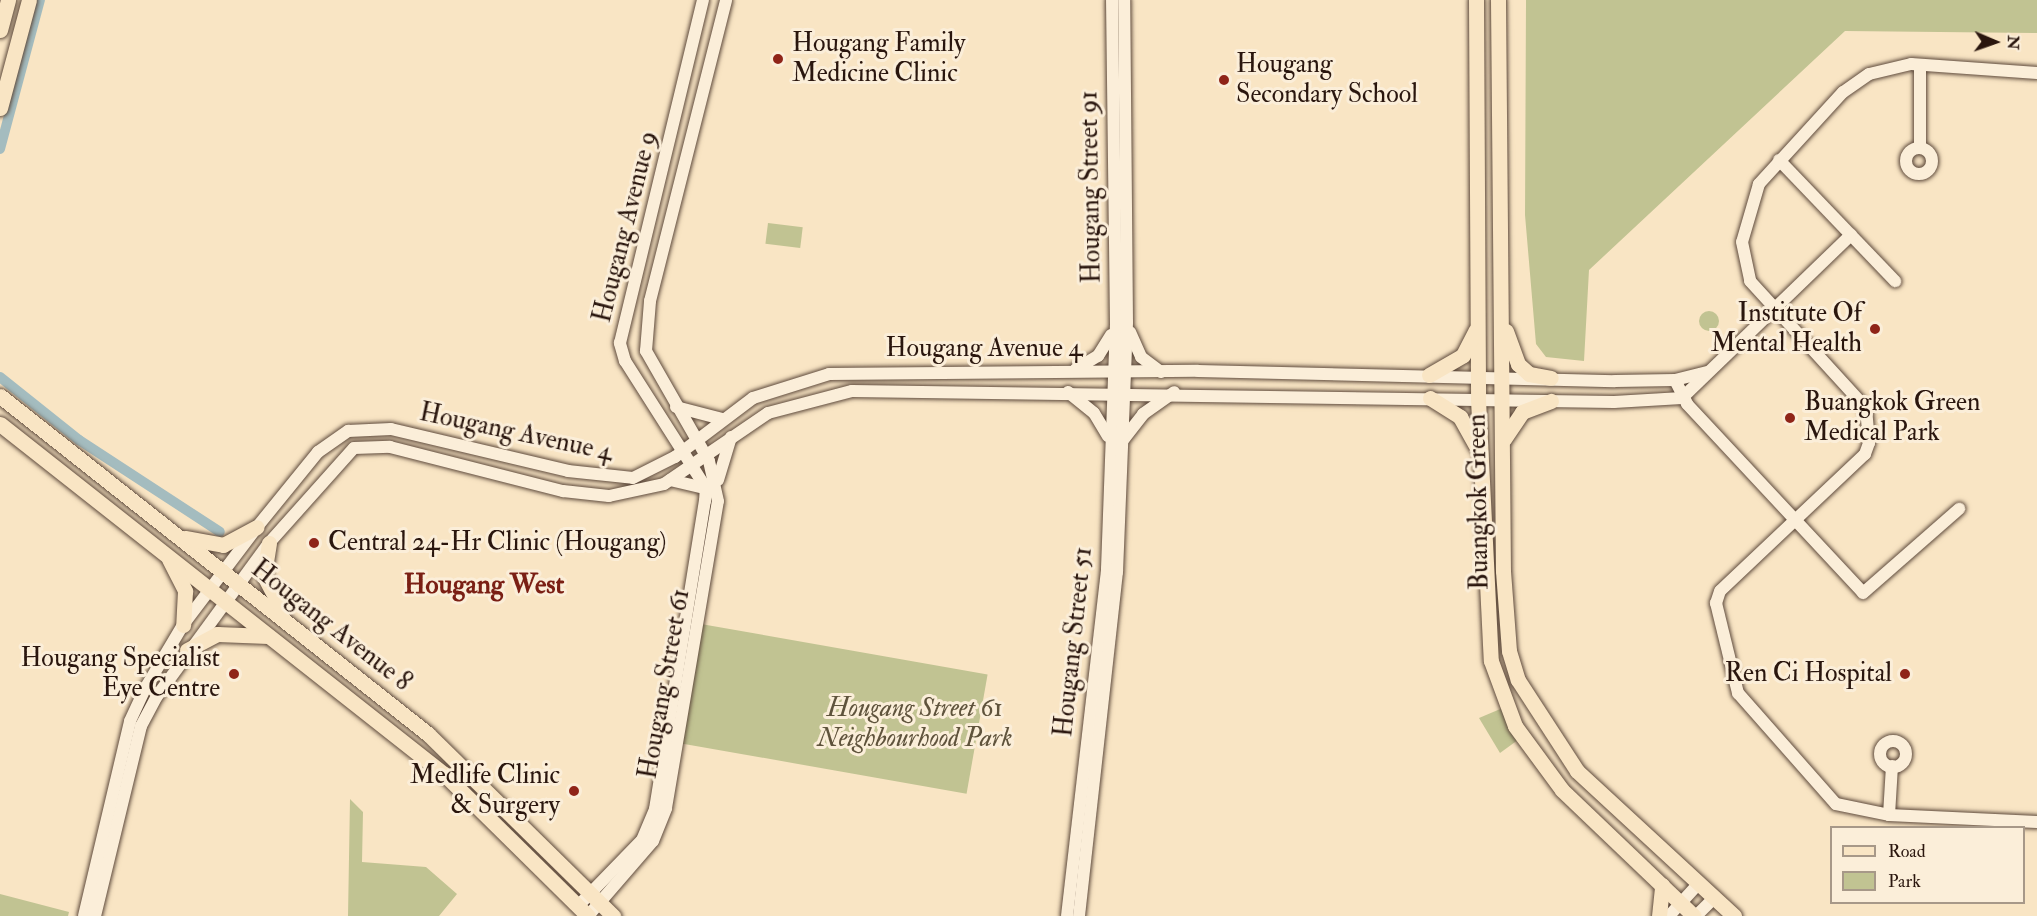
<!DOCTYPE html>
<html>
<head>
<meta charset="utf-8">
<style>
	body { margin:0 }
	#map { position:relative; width:2037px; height:916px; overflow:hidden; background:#f9e5c4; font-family:"IM FELL Double Pica",serif }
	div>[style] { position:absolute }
	.green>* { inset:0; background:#c1c392; transform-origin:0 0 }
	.round { border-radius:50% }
	.canal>* { height:10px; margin:-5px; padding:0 5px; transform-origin:5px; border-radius:5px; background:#a4bcbf }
	.roads { filter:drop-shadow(0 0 2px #5e4a3c) drop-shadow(0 0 2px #5e4a3c) }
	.minor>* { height:12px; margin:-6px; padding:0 6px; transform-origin:6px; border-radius:6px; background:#fbeed9 }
	.minor>.ring { margin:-6px; padding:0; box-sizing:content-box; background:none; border:12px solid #fbeed9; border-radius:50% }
	.major>* { height:15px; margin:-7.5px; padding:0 7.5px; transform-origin:7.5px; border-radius:7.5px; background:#f9e5c4 }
	.dots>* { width:16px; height:16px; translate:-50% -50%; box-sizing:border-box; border:3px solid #fbeed9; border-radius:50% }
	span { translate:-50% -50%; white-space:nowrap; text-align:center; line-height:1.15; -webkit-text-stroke:6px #fbeed9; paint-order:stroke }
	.poi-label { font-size:26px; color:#2a160e }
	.left { translate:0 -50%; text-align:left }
	.right { translate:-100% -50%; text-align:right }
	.street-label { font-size:26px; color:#2a160e }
	.park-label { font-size:26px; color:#5f533c; font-style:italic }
	.neighbourhood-label { font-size:27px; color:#7a1f14; font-weight:700 }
	.legend { position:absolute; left:1830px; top:826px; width:195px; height:78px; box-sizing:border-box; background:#fbeed9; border:2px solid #a79888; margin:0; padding:8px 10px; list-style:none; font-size:18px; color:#2a160e }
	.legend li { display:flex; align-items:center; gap:12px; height:30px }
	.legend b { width:30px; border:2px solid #a79888 }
	.north { position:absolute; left:1965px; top:12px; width:60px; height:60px; -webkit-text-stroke:4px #fbeed9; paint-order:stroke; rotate:92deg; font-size:16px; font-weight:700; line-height:24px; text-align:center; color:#2a160e }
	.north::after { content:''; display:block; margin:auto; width:21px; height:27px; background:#2a160e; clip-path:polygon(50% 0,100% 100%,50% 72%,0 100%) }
</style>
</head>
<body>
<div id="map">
	<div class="green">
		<i style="clip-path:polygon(1526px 0,2037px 0,2037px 33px,1845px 31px,1589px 270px,1584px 361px,1546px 357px,1536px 344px,1525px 215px)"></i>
		<i style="left:768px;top:223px;width:35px;height:21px;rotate:7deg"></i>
		<i class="round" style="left:1699px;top:311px;width:20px;height:20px"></i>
		<i style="left:701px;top:624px;width:291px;height:121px;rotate:10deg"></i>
		<i style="clip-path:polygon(1505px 707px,1522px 737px,1500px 753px,1479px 718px)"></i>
		<i style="clip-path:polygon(350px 799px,363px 812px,362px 862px,426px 867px,457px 894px,439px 916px,348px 916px)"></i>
		<i style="clip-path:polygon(0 894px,69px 912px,68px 916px,0 916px)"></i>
	</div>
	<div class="canal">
		<i style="left:0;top:149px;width:154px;rotate:-75deg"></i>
		<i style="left:0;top:377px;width:101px;rotate:38.6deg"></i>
		<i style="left:79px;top:440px;width:168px;rotate:33.1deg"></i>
	</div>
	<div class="roads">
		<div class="minor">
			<i style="left:1920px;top:65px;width:82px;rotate:90deg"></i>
			<i style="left:2037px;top:73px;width:126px;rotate:-175.9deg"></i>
			<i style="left:1911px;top:64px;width:43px;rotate:166.6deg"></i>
			<i style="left:1869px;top:74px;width:32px;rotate:145deg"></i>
			<i style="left:1843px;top:92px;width:125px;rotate:132.4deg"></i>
			<i style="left:1759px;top:184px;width:60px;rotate:106.3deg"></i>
			<i style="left:1742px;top:242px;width:40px;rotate:78deg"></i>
			<i style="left:1750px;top:281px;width:172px;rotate:47.6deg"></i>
			<i style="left:1866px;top:408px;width:35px;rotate:85deg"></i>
			<i style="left:1869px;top:443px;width:12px;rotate:110deg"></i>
			<i style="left:1865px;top:454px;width:199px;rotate:136.6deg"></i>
			<i style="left:1720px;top:591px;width:13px;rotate:108deg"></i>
			<i style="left:1716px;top:603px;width:93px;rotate:76.3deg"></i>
			<i style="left:1738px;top:693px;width:148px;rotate:48.6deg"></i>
			<i style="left:1836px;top:804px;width:54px;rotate:11.7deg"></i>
			<i style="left:1889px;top:815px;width:148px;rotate:2.7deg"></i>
			<i class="ring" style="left:1906px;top:148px;width:14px;height:14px"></i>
			<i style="left:1779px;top:160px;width:168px;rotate:46.2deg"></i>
			<i style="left:1130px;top:332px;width:27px;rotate:66deg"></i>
			<i style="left:1141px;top:357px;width:25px;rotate:37deg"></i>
			<i style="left:1076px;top:369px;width:26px;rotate:-31deg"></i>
			<i style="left:1098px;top:356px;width:25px;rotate:-58deg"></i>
			<i style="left:1675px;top:380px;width:27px;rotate:63deg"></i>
			<i style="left:1687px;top:404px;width:258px;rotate:47deg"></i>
			<i style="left:1863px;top:593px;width:128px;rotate:-41.2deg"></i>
			<i style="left:1068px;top:392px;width:33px;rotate:39deg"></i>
			<i style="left:1094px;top:413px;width:27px;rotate:59deg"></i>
			<i style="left:676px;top:407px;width:48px;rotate:14.6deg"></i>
			<i style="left:1123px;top:440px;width:33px;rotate:-52deg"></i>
			<i style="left:1143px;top:414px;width:38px;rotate:-35deg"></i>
			<i style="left:670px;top:480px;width:37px;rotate:13deg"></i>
			<i style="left:718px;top:480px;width:45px;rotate:-73.2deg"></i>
			<i class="ring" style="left:1880px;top:741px;width:14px;height:14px"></i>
			<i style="left:1889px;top:815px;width:49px;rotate:-86.5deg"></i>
			<i style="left:578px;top:906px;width:92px;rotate:-45.9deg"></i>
			<i style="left:642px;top:840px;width:34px;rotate:-67deg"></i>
			<i style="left:655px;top:809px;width:312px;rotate:-80.8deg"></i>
			<i style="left:705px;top:501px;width:13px;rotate:-86deg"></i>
			<i style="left:706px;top:488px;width:151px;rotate:-122.5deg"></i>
			<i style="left:625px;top:361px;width:19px;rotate:-106deg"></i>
			<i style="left:620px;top:343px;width:353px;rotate:-76.4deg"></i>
			<i style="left:84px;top:916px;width:200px;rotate:-76.7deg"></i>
			<i style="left:130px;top:721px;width:38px;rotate:-65deg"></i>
			<i style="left:146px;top:687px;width:72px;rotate:-59.2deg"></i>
			<i style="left:183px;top:625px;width:123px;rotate:-52.9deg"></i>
			<i style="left:257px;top:527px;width:97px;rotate:-50.9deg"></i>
			<i style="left:318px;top:452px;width:37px;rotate:-35deg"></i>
			<i style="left:348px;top:431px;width:43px;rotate:-2.7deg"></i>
			<i style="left:391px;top:429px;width:182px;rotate:13.3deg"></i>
			<i style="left:568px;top:471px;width:65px;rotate:6.1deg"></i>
			<i style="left:633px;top:478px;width:47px;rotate:-26.6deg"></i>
			<i style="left:675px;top:457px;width:98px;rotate:-37.1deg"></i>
			<i style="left:753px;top:398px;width:80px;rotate:-17.5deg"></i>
			<i style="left:829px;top:374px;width:369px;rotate:-0.5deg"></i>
			<i style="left:1198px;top:371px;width:417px;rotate:1.4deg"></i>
			<i style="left:1615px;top:381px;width:60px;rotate:-1deg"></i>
			<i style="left:1675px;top:380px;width:33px;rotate:-14deg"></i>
			<i style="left:95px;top:916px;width:195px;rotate:-76.4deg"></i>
			<i style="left:141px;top:726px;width:34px;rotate:-62deg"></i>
			<i style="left:157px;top:696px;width:190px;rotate:-53.8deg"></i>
			<i style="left:269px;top:543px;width:127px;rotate:-48.2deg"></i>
			<i style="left:354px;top:448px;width:36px;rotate:-2deg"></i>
			<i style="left:390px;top:447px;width:179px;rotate:14.3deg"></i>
			<i style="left:563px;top:491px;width:46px;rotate:6.2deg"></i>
			<i style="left:609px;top:496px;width:56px;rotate:-12.3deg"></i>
			<i style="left:664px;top:484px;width:126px;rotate:-34.3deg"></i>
			<i style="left:768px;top:413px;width:87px;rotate:-14.7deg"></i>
			<i style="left:852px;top:391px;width:762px;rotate:0.83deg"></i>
			<i style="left:1614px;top:402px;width:68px;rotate:-3.4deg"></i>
			<i style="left:1682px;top:398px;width:235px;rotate:-44deg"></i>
			<i style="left:588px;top:916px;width:99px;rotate:-49.1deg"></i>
			<i style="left:653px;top:841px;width:35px;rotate:-68deg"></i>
			<i style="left:666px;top:808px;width:311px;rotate:-80.4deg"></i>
			<i style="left:718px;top:501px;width:41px;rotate:-102.7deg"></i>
			<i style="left:709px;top:461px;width:127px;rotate:-119.8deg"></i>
			<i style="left:646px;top:351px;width:50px;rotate:-85.4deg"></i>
			<i style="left:650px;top:301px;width:310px;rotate:-75.8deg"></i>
			<i style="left:1067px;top:916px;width:349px;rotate:-83.4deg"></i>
			<i style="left:1107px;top:569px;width:244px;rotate:-87.9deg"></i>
			<i style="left:1116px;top:325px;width:325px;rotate:-90.7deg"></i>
			<i style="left:1079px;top:916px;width:346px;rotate:-83.7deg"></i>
			<i style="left:1117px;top:572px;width:250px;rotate:-87.7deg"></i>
			<i style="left:1127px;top:322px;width:322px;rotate:-90.5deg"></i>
			<i style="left:1669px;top:916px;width:45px;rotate:-47.7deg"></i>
			<i style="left:1696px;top:916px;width:27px;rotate:-45deg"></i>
		</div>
		<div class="major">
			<i style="left:1476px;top:0;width:399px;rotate:89.7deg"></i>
			<i style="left:1478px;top:399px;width:262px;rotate:87.2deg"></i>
			<i style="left:1491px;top:661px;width:69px;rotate:69.7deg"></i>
			<i style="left:1515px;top:726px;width:79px;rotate:53.7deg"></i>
			<i style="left:1562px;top:790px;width:182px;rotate:43.7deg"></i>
			<i style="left:1498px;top:0;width:571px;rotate:89.5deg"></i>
			<i style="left:1503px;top:571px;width:80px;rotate:85.7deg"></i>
			<i style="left:1509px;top:651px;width:30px;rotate:73deg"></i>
			<i style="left:1518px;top:680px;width:108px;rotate:57deg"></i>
			<i style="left:1577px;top:771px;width:214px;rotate:42.7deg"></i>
			<i style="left:0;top:30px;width:31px;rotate:-75deg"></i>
			<i style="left:0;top:108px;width:112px;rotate:-75deg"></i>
			<i style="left:1506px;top:331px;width:35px;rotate:70deg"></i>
			<i style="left:1518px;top:364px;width:15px;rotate:42deg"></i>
			<i style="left:1529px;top:374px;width:22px;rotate:10deg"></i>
			<i style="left:1429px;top:375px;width:39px;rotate:-30deg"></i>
			<i style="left:1463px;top:355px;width:28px;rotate:-63deg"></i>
			<i style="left:0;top:396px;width:545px;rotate:38.3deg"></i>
			<i style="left:428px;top:734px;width:260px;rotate:44.5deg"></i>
			<i style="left:1430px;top:398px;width:36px;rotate:32deg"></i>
			<i style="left:1460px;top:417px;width:33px;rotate:61deg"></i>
			<i style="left:0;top:424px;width:565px;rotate:38.25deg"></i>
			<i style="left:444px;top:774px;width:202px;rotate:44.6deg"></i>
			<i style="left:1504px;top:439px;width:32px;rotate:-56deg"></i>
			<i style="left:1522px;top:412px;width:31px;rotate:-21deg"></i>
			<i style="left:185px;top:538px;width:39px;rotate:10deg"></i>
			<i style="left:223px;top:545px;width:38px;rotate:-28deg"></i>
			<i style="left:269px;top:543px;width:33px;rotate:99deg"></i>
			<i style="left:264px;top:576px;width:38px;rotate:62deg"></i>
			<i style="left:169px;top:559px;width:36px;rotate:63deg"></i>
			<i style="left:185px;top:591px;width:34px;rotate:93deg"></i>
			<i style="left:187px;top:650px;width:34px;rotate:-28deg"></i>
			<i style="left:217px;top:634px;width:51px;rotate:2.2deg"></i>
			<i style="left:1659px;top:916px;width:31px;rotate:-84deg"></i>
		</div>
	</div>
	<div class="dots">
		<i style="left:778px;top:59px;background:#8f2418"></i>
		<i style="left:1224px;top:80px;background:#8f2418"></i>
		<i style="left:1875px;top:329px;background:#8f2418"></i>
		<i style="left:1790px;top:418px;background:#8f2418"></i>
		<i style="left:314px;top:543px;background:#8f2418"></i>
		<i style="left:234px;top:674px;background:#8f2418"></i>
		<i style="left:1905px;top:674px;background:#8f2418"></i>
		<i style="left:574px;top:791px;background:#8f2418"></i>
	</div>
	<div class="poi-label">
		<span class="left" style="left:792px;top:59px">Hougang Family<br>Medicine Clinic</span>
		<span class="left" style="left:1236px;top:80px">Hougang<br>Secondary School</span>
		<span class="right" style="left:1862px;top:329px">Institute Of<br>Mental Health</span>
		<span class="left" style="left:1804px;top:418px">Buangkok Green<br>Medical Park</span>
		<span class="left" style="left:328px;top:543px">Central 24-Hr Clinic (Hougang)</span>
		<span class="right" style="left:220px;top:674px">Hougang Specialist<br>Eye Centre</span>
		<span class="right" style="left:1892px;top:674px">Ren Ci Hospital</span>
		<span class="right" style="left:560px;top:791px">Medlife Clinic<br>&amp; Surgery</span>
	</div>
	<div class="street-label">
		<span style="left:1091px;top:187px;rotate:-91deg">Hougang Street 91</span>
		<span style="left:626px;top:227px;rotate:-76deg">Hougang Avenue 9</span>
		<span style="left:984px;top:349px">Hougang Avenue 4</span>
		<span style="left:516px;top:433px;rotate:12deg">Hougang Avenue 4</span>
		<span style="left:1479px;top:502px;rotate:-91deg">Buangkok Green</span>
		<span style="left:331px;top:626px;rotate:38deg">Hougang Avenue 8</span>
		<span style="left:1074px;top:642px;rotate:-84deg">Hougang Street 51</span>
		<span style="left:665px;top:684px;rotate:-80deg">Hougang Street 61</span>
	</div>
	<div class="park-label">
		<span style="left:915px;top:724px">Hougang Street 61<br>Neighbourhood Park</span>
	</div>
	<div class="neighbourhood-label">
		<span style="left:484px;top:585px">Hougang West</span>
	</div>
	<ul class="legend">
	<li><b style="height:8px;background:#f9e5c4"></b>Road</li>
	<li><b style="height:16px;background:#c1c392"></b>Park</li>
	</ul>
	<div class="north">N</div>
</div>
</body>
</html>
